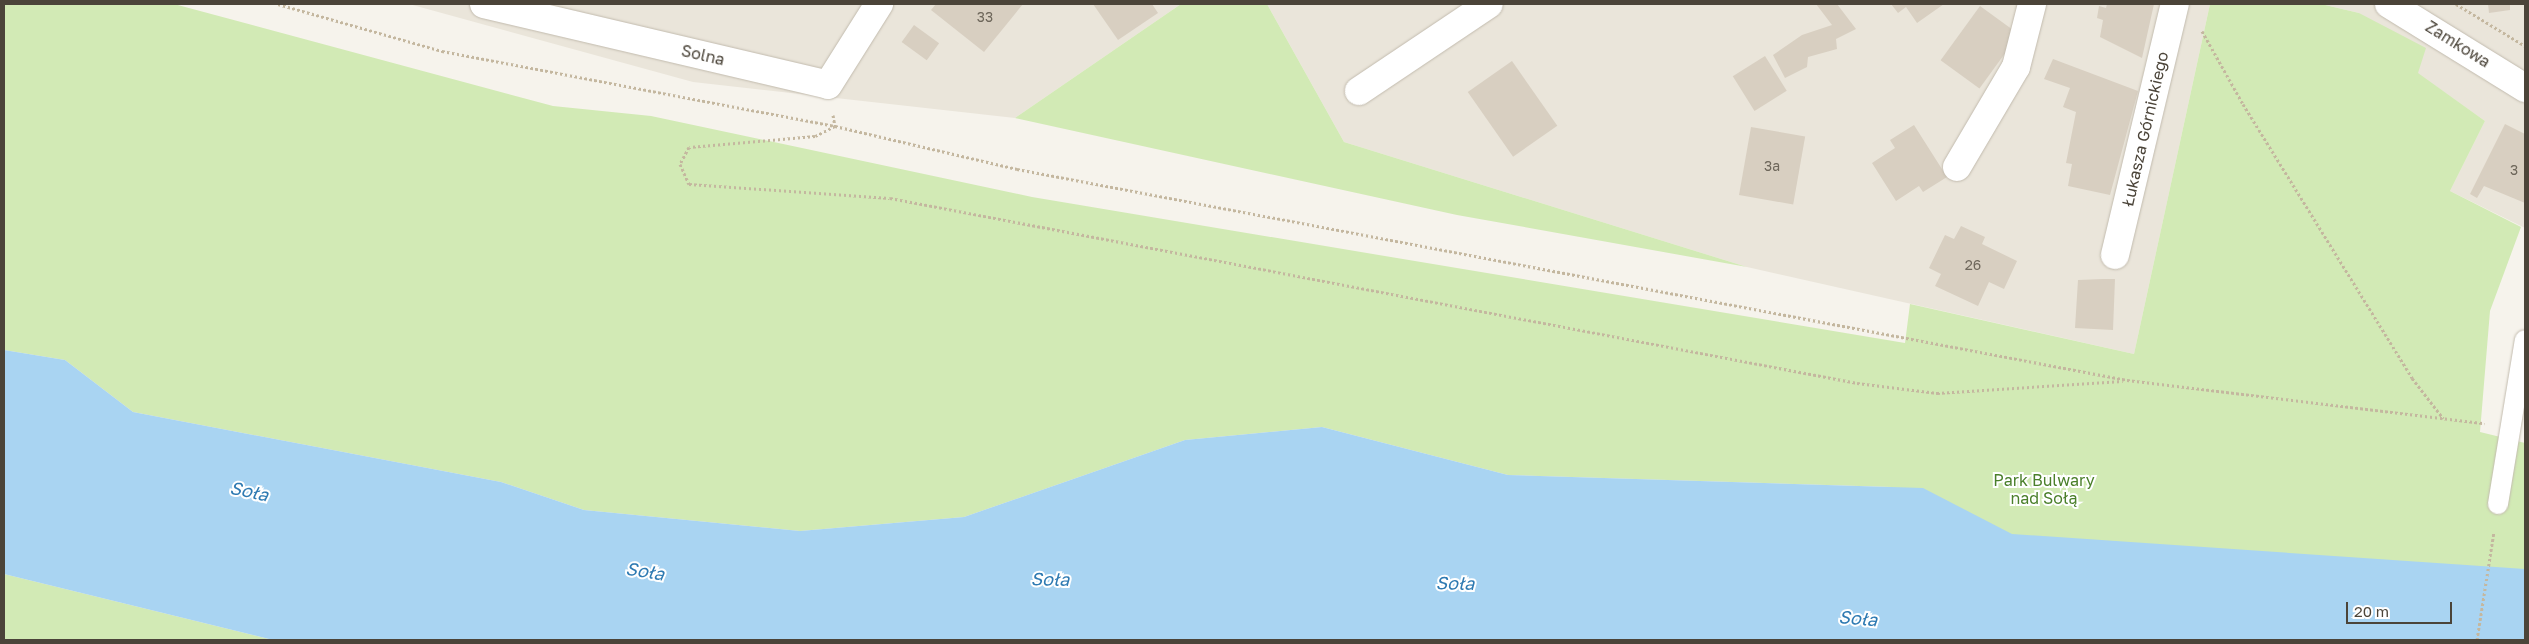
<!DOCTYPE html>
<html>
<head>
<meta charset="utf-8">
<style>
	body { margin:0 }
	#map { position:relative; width:2529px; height:644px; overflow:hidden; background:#f6f3ec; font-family:"Golos Text",sans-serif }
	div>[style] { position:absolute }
	.residential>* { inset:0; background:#eae5da }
	.green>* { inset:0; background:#d2eab5 }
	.water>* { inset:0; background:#a9d4f2 }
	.building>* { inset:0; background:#d8cfc1; transform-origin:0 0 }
	.path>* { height:3px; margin-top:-1.5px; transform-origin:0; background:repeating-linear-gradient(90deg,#c4b79f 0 2.5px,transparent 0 5px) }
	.roads { filter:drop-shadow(0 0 1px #c2bbae) drop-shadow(0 0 1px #c2bbae) }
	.service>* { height:20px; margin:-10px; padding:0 10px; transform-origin:10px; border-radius:10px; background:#fff }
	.minor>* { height:28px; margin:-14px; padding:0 14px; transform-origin:14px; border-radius:14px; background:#fff }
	span { translate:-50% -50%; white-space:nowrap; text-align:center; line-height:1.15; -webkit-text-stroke:4px #fff; paint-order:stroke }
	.number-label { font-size:14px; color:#6e675b }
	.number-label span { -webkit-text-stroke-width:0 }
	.street-label { font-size:16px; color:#4b4439 }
	.park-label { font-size:16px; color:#4a7f2a }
	.water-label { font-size:18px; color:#2e7ab2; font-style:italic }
	.frame { position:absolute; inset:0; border:5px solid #4b4439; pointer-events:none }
	.scale { position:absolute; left:2346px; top:602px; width:106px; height:22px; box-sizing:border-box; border:2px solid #4b4439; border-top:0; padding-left:6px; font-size:15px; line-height:18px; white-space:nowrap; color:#4b4439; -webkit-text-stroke:4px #fff; paint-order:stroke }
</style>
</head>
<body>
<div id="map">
	<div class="residential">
		<i style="clip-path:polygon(409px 4px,1181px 4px,1015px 118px,693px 82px)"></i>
		<i style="clip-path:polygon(1267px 4px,2210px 4px,2134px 354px,1747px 267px,1344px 142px)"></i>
		<i style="clip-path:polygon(2321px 4px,2525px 4px,2525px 228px,2450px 191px,2485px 121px,2417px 73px,2359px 13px)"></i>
	</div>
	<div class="green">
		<i style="clip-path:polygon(4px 4px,174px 4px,553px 106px,651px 116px,1032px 197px,1905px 343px,1910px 304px,2134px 354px,2210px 4px,2321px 4px,2359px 13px,2426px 48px,2418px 73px,2485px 121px,2450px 191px,2521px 227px,2490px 311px,2480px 432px,2525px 443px,2525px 640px,1877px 640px,1892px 487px,1508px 475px,1322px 427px,1185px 440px,964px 517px,800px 531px,584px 510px,501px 482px,133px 412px,65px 360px,4px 350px)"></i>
		<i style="clip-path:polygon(1181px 4px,1267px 4px,1344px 142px,1747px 267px,1457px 215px,1015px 118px)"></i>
		<i style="clip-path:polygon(4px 574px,273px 640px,4px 640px)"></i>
	</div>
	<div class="water">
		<i style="clip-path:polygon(4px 350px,65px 360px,133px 412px,501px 482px,584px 510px,800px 531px,964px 517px,1185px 440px,1322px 427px,1508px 475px,1923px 488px,2012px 534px,2525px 569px,2525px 640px,273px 640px,4px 574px)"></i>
	</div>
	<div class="building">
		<i style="clip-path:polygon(936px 4px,1023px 4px,984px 52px,931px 10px)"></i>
		<i style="clip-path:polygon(1093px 4px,1152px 4px,1158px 13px,1118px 40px)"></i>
		<i style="clip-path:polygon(1816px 4px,1837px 4px,1856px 29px,1836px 39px,1837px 49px,1808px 57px,1807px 67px,1785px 78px,1773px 55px,1802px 35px,1832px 25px)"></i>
		<i style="clip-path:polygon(1891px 4px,1944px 4px,1917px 23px,1906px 7px,1898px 13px)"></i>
		<i style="clip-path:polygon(2107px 4px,2154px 4px,2142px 58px,2100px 37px,2103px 20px,2097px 18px,2099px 6px,2106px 8px)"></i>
		<i style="clip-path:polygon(2488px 4px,2510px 4px,2510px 10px,2489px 13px)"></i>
		<i style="left:1980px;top:6px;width:48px;height:67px;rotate:36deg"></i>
		<i style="left:914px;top:25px;width:31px;height:21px;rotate:36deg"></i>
		<i style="left:1765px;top:56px;width:41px;height:38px;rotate:58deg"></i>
		<i style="clip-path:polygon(2053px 59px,2138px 91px,2110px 195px,2068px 186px,2072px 164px,2066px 163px,2076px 112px,2063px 107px,2070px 88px,2044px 79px)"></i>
		<i style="left:1512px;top:61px;width:79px;height:54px;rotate:55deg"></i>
		<i style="clip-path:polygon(2505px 124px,2525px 134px,2525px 203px,2484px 186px,2477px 198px,2470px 194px)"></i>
		<i style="clip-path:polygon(1914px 125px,1947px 177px,1923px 192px,1919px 186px,1896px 201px,1872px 163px,1895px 148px,1890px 140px)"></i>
		<i style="left:1751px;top:127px;width:55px;height:69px;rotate:10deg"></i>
		<i style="clip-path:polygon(1961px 226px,1985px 237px,1982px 244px,2017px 261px,2004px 289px,1989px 282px,1978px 306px,1935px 286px,1941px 274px,1929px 268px,1945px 235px,1954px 239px)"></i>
		<i style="clip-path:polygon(2103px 279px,2115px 279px,2113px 330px,2075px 328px,2078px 280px)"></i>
	</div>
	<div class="path">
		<i style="left:278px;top:4px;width:171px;rotate:16deg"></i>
		<i style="left:442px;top:51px;width:400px;rotate:10.8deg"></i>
		<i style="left:835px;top:126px;width:187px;rotate:13.3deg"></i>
		<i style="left:1017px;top:169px;width:1130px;rotate:10.76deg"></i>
		<i style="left:2127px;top:380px;width:360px;rotate:6.9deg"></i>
		<i style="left:2456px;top:4px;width:81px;rotate:31.3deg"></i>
		<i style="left:2202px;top:31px;width:84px;rotate:60.7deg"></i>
		<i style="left:2243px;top:104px;width:322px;rotate:58.3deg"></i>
		<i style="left:2412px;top:378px;width:51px;rotate:52.2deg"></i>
		<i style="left:833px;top:115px;width:11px;rotate:80deg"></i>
		<i style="left:835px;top:126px;width:22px;rotate:153deg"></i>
		<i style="left:815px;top:136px;width:126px;rotate:175deg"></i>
		<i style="left:689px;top:147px;width:19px;rotate:118deg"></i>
		<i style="left:680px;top:164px;width:22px;rotate:66deg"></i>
		<i style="left:689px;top:184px;width:201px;rotate:4deg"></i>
		<i style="left:890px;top:198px;width:985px;rotate:10.83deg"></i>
		<i style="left:1857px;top:383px;width:81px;rotate:7.1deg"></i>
		<i style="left:1937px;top:393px;width:186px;rotate:-3.7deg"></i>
		<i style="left:2477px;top:640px;width:109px;rotate:-81.1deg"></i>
	</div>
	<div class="roads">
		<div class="service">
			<i style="left:2498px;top:504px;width:166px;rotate:-80.7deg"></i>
		</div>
		<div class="minor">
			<i style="left:484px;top:4px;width:353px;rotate:13.2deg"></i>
			<i style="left:828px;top:85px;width:96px;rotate:-57.8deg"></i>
			<i style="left:2389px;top:4px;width:160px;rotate:31.7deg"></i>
			<i style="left:1359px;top:91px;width:156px;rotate:-33.8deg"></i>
			<i style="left:1957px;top:167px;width:116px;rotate:-59.5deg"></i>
			<i style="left:2016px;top:67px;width:65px;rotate:-75.7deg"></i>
			<i style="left:2115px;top:255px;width:258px;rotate:-76.6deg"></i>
		</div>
	</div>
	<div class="number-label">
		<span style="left:985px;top:17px">33</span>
		<span style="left:1772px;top:166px">3a</span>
		<span style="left:2514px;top:170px">3</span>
		<span style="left:1973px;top:265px">26</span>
	</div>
	<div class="street-label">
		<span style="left:2458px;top:44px;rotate:32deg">Zamkowa</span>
		<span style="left:703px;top:55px;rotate:13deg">Solna</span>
		<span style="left:2145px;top:129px;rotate:-77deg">Łukasza Górnickiego</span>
	</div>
	<div class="park-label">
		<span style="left:2044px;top:489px">Park Bulwary<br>nad Sołą</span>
	</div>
	<div class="water-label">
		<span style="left:249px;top:491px;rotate:12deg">Soła</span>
		<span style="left:645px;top:571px;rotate:9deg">Soła</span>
		<span style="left:1050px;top:579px;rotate:1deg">Soła</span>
		<span style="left:1455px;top:583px;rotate:1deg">Soła</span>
		<span style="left:1858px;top:618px;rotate:5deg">Soła</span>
	</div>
	<div class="frame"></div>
	<div class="scale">20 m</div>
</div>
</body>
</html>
